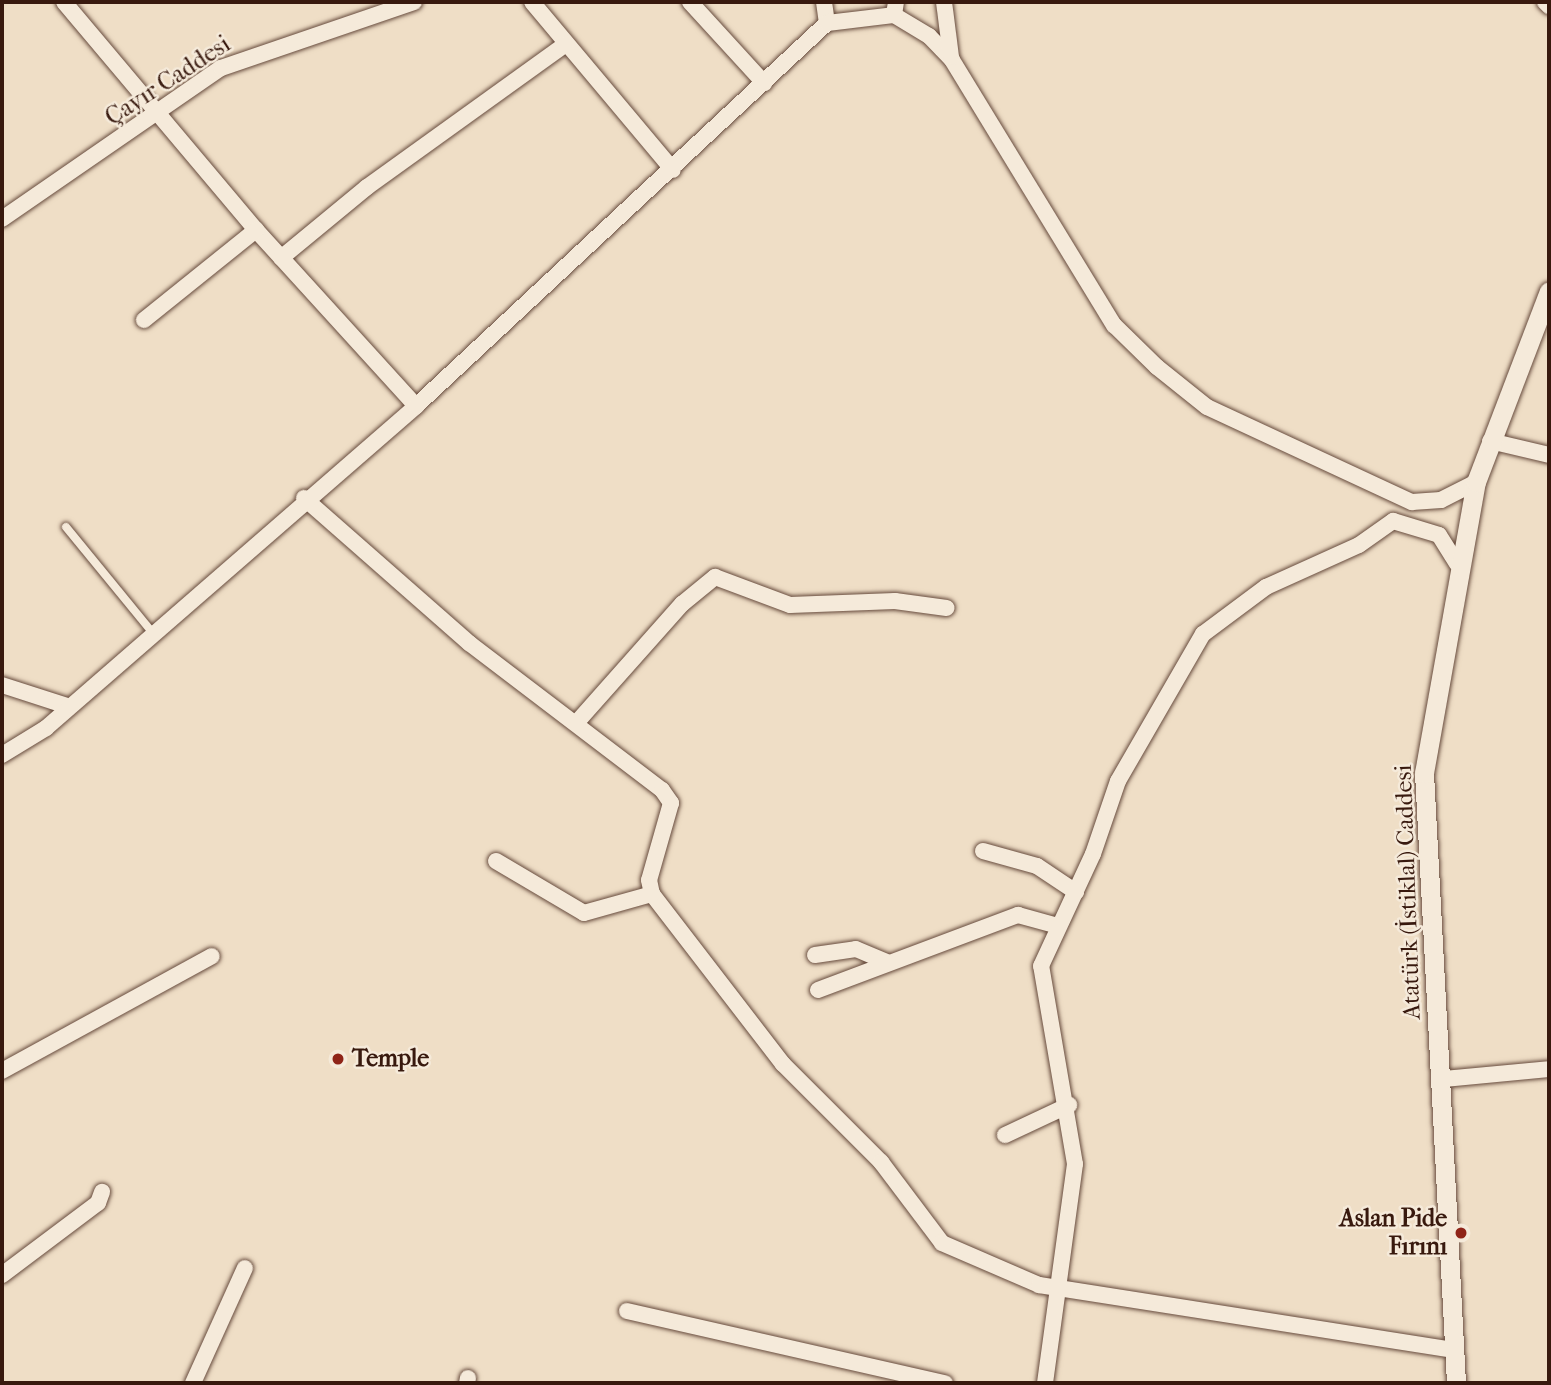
<!DOCTYPE html>
<html>
<head>
<meta charset="utf-8">
<style>
	body { margin:0 }
	#map { position:relative; width:1551px; height:1385px; overflow:hidden; background:#efdec6; font-family:"IM FELL French Canon",serif }
	div>[style] { position:absolute }
	.roads { filter:drop-shadow(0 0 2px #664a3c) drop-shadow(0 0 2px #664a3c) }
	.service>* { height:8px; margin:-4px; padding:0 4px; transform-origin:4px; border-radius:4px; background:#f5eada }
	.minor>* { height:16px; margin:-8px; padding:0 8px; transform-origin:8px; border-radius:8px; background:#f5eada }
	.tertiary>* { height:19px; margin:-9.5px; padding:0 9.5px; transform-origin:9.5px; border-radius:9.5px; background:#f5eada }
	.dots>* { width:19px; height:19px; translate:-50% -50%; box-sizing:border-box; border:4px solid #f5eada; border-radius:50% }
	span { translate:-50% -50%; white-space:nowrap; text-align:center; line-height:1.15; -webkit-text-stroke:5px #f5eada; paint-order:stroke }
	.street-label { font-size:24px; color:#38190e }
	.poi-label { font-size:24px; color:#38190e; font-weight:700 }
	.left { translate:0 -50%; text-align:left }
	.right { translate:-100% -50%; text-align:right }
	.frame { position:absolute; inset:0; border:4px solid #38190e; pointer-events:none }
</style>
</head>
<body>
<div id="map">
	<div class="roads">
		<div class="service">
			<i style="left:66px;top:527px;width:136px;rotate:50.7deg"></i>
		</div>
		<div class="minor">
			<i style="left:64px;top:2px;width:298px;rotate:49.9deg"></i>
			<i style="left:256px;top:230px;width:238px;rotate:47.7deg"></i>
			<i style="left:532px;top:2px;width:219px;rotate:50deg"></i>
			<i style="left:690px;top:2px;width:110px;rotate:47.6deg"></i>
			<i style="left:824px;top:2px;width:21px;rotate:82deg"></i>
			<i style="left:896px;top:2px;width:13px;rotate:99deg"></i>
			<i style="left:894px;top:15px;width:41px;rotate:31deg"></i>
			<i style="left:929px;top:36px;width:33px;rotate:46deg"></i>
			<i style="left:952px;top:60px;width:311px;rotate:58.6deg"></i>
			<i style="left:1114px;top:325px;width:60px;rotate:44.3deg"></i>
			<i style="left:1157px;top:367px;width:64px;rotate:38.7deg"></i>
			<i style="left:1207px;top:407px;width:226px;rotate:24.9deg"></i>
			<i style="left:1412px;top:502px;width:29px;rotate:-4deg"></i>
			<i style="left:1441px;top:500px;width:39px;rotate:-27deg"></i>
			<i style="left:944px;top:2px;width:55px;rotate:82.7deg"></i>
			<i style="left:1545px;top:2px;width:6px;rotate:45deg"></i>
			<i style="left:2px;top:219px;width:266px;rotate:-34.6deg"></i>
			<i style="left:221px;top:68px;width:204px;rotate:-18.9deg"></i>
			<i style="left:281px;top:258px;width:112px;rotate:-39.5deg"></i>
			<i style="left:367px;top:187px;width:245px;rotate:-35.7deg"></i>
			<i style="left:144px;top:320px;width:144px;rotate:-38.8deg"></i>
			<i style="left:1490px;top:441px;width:61px;rotate:13.3deg"></i>
			<i style="left:304px;top:498px;width:220px;rotate:41.3deg"></i>
			<i style="left:469px;top:643px;width:243px;rotate:37.3deg"></i>
			<i style="left:662px;top:790px;width:16px;rotate:55deg"></i>
			<i style="left:671px;top:803px;width:80px;rotate:105.9deg"></i>
			<i style="left:649px;top:880px;width:14px;rotate:78deg"></i>
			<i style="left:652px;top:894px;width:215px;rotate:52.4deg"></i>
			<i style="left:783px;top:1064px;width:139px;rotate:45deg"></i>
			<i style="left:881px;top:1162px;width:101px;rotate:53deg"></i>
			<i style="left:942px;top:1243px;width:106px;rotate:23.4deg"></i>
			<i style="left:1039px;top:1285px;width:419px;rotate:8.9deg"></i>
			<i style="left:2px;top:685px;width:68px;rotate:17.9deg"></i>
			<i style="left:578px;top:721px;width:157px;rotate:-48.4deg"></i>
			<i style="left:682px;top:604px;width:43px;rotate:-39.3deg"></i>
			<i style="left:715px;top:577px;width:80px;rotate:20.5deg"></i>
			<i style="left:790px;top:605px;width:105px;rotate:-2.2deg"></i>
			<i style="left:895px;top:601px;width:52px;rotate:7.7deg"></i>
			<i style="left:2px;top:755px;width:52px;rotate:-31.5deg"></i>
			<i style="left:46px;top:728px;width:490px;rotate:-41deg"></i>
			<i style="left:416px;top:406px;width:562px;rotate:-42.98deg"></i>
			<i style="left:827px;top:23px;width:67px;rotate:-6.8deg"></i>
			<i style="left:983px;top:851px;width:56px;rotate:15.5deg"></i>
			<i style="left:1037px;top:866px;width:47px;rotate:33.7deg"></i>
			<i style="left:496px;top:861px;width:102px;rotate:30.6deg"></i>
			<i style="left:584px;top:913px;width:71px;rotate:-15.6deg"></i>
			<i style="left:815px;top:955px;width:41px;rotate:-8.3deg"></i>
			<i style="left:856px;top:949px;width:33px;rotate:23deg"></i>
			<i style="left:818px;top:990px;width:214px;rotate:-20.6deg"></i>
			<i style="left:1018px;top:915px;width:41px;rotate:15.4deg"></i>
			<i style="left:2px;top:1071px;width:239px;rotate:-28.7deg"></i>
			<i style="left:1444px;top:1079px;width:105px;rotate:-5.4deg"></i>
			<i style="left:1005px;top:1135px;width:71px;rotate:-25.1deg"></i>
			<i style="left:2px;top:1275px;width:120px;rotate:-36.9deg"></i>
			<i style="left:98px;top:1203px;width:12px;rotate:-70deg"></i>
			<i style="left:627px;top:1311px;width:326px;rotate:12.8deg"></i>
			<i style="left:193px;top:1383px;width:126px;rotate:-65.7deg"></i>
			<i style="left:467px;top:1383px;width:5px;rotate:-79deg"></i>
			<i style="left:1045px;top:1383px;width:221px;rotate:-82.2deg"></i>
			<i style="left:1075px;top:1164px;width:201px;rotate:-99.7deg"></i>
			<i style="left:1041px;top:966px;width:123px;rotate:-65.1deg"></i>
			<i style="left:1093px;top:854px;width:77px;rotate:-71.1deg"></i>
			<i style="left:1118px;top:781px;width:170px;rotate:-60deg"></i>
			<i style="left:1203px;top:634px;width:79px;rotate:-36.7deg"></i>
			<i style="left:1266px;top:587px;width:102px;rotate:-24.3deg"></i>
			<i style="left:1359px;top:545px;width:42px;rotate:-35.2deg"></i>
			<i style="left:1393px;top:521px;width:48px;rotate:16.9deg"></i>
			<i style="left:1439px;top:535px;width:34px;rotate:58deg"></i>
		</div>
		<div class="tertiary">
			<i style="left:1456px;top:1383px;width:611px;rotate:-93deg"></i>
			<i style="left:1424px;top:773px;width:296px;rotate:-79.9deg"></i>
			<i style="left:1476px;top:482px;width:204px;rotate:-69.1deg"></i>
		</div>
	</div>
	<div class="dots">
		<i style="left:338px;top:1059px;background:#8f2418"></i>
		<i style="left:1461px;top:1233px;background:#8f2418"></i>
	</div>
	<div class="street-label">
		<span style="left:168px;top:81px;rotate:-33deg">Çayır Caddesi</span>
		<span style="left:1408px;top:892px;rotate:-92deg">Atatürk (İstiklal) Caddesi</span>
	</div>
	<div class="poi-label">
		<span class="left" style="left:352px;top:1059px">Temple</span>
		<span class="right" style="left:1447px;top:1233px">Aslan Pide<br>Fırını</span>
	</div>
	<div class="frame"></div>
</div>
</body>
</html>
